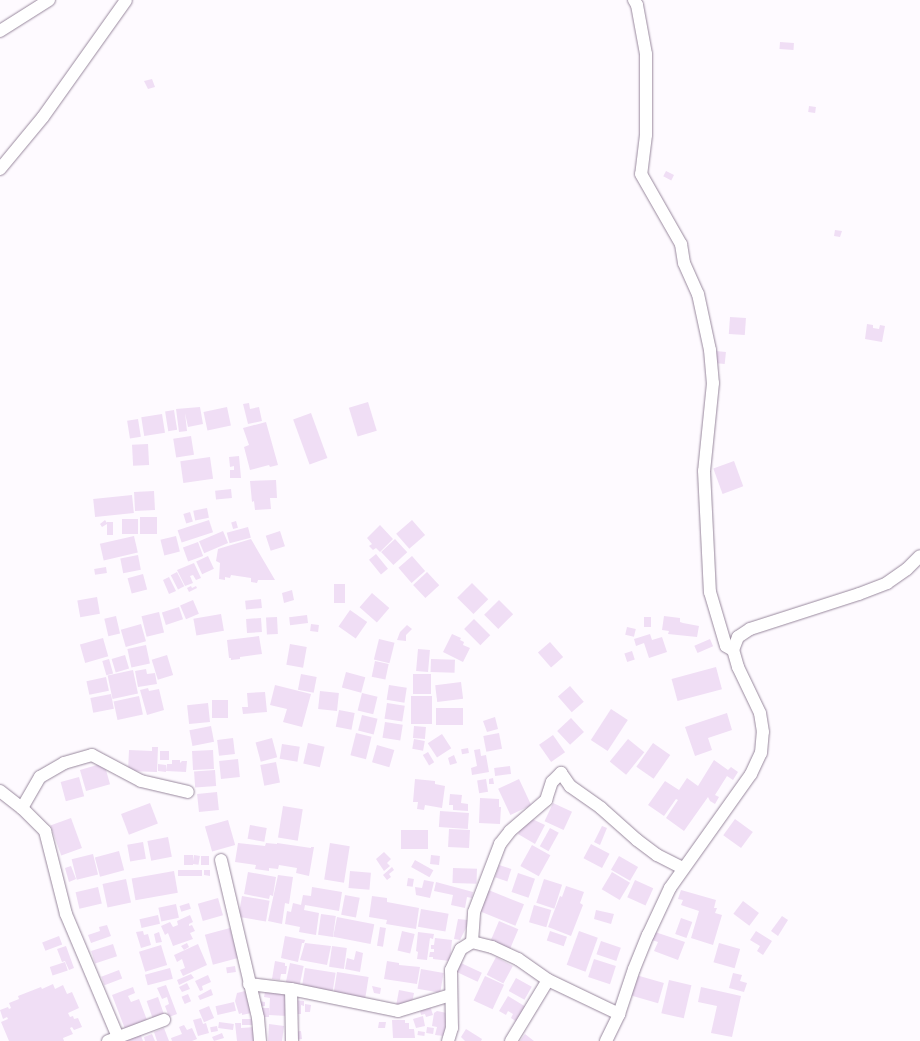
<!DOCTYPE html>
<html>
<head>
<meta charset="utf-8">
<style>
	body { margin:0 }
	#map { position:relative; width:920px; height:1041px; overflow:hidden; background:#fefaff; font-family:Montserrat,sans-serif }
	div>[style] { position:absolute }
	.building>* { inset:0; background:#f0def5; transform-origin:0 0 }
	.roads { filter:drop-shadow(0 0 1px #98889d) drop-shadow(0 0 1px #98889d) }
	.minor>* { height:12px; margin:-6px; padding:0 6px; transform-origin:6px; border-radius:6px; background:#fff }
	span { translate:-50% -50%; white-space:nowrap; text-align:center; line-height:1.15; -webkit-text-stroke:3px #fff; paint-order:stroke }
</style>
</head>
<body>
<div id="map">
	<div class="building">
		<i style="left:780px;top:42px;width:14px;height:7px;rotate:4deg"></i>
		<i style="clip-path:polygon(152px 79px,155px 87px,148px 89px,144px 81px)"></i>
		<i style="left:809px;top:106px;width:7px;height:6px;rotate:8deg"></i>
		<i style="left:666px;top:171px;width:9px;height:6px;rotate:27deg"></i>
		<i style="clip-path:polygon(835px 230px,842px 231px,840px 237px,834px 236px)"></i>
		<i style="left:730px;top:317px;width:16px;height:17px;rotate:4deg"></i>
		<i style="clip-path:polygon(867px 324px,873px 325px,873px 328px,879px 329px,880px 325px,885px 326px,882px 342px,865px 339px)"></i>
		<i style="left:716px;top:351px;width:10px;height:12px;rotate:6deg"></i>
		<i style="left:368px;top:402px;width:30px;height:20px;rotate:73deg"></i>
		<i style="clip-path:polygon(249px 403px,250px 409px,259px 407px,262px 421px,248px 424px,243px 404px)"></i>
		<i style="clip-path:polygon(200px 407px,203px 424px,188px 427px,185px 413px,187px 431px,179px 432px,176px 409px)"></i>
		<i style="left:227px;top:407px;width:19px;height:24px;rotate:78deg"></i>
		<i style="left:174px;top:410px;width:20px;height:9px;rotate:81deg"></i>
		<i style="left:311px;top:413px;width:48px;height:19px;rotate:70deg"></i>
		<i style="left:162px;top:414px;width:19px;height:21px;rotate:81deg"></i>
		<i style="left:138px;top:419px;width:18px;height:11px;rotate:81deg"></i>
		<i style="clip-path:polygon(266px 422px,278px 465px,270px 467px,269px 465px,250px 470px,244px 447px,249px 445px,243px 428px)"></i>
		<i style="left:191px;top:436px;width:19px;height:18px;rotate:81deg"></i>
		<i style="left:148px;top:444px;width:21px;height:16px;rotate:87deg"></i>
		<i style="clip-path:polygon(239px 456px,241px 478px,230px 478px,230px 470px,234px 470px,234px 466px,230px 467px,229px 457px)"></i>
		<i style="left:210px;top:457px;width:22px;height:30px;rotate:82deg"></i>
		<i style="left:734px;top:461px;width:27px;height:22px;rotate:70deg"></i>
		<i style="clip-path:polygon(276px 480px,277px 498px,270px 498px,271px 509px,255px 510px,254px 501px,252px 502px,250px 481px)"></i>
		<i style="left:231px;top:489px;width:9px;height:16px;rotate:84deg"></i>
		<i style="left:154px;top:491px;width:19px;height:20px;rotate:87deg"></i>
		<i style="left:132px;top:495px;width:18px;height:39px;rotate:84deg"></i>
		<i style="left:207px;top:508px;width:10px;height:14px;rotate:79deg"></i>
		<i style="left:190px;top:512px;width:10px;height:7px;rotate:73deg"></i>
		<i style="left:140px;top:517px;width:17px;height:17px"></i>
		<i style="left:122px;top:519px;width:16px;height:15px"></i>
		<i style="clip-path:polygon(105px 520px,107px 523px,107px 522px,113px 522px,113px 535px,107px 535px,107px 524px,102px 527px,100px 524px)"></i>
		<i style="left:209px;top:520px;width:13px;height:33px;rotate:72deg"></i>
		<i style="left:412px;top:520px;width:20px;height:21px;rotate:49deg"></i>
		<i style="left:236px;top:521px;width:7px;height:5px;rotate:74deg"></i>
		<i style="clip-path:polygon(380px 525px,393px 539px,380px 552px,376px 548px,373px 550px,369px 546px,372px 544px,367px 538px)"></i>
		<i style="left:248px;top:527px;width:11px;height:22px;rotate:75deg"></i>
		<i style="left:223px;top:531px;width:13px;height:26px;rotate:67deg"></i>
		<i style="left:280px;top:531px;width:16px;height:15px;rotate:72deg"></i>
		<i style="left:134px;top:536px;width:17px;height:35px;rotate:77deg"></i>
		<i style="left:176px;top:536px;width:16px;height:16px;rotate:76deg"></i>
		<i style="clip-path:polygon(251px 539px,275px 580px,258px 580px,257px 583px,251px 582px,251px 578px,231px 575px,230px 578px,225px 577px,225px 580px,219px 579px,220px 563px,216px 561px,218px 549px)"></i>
		<i style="left:395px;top:539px;width:18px;height:19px;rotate:47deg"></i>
		<i style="left:198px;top:542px;width:15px;height:16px;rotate:70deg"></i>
		<i style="left:376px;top:554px;width:19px;height:9px;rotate:51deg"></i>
		<i style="left:138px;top:555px;width:15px;height:18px;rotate:79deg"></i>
		<i style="left:208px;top:556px;width:14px;height:13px;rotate:65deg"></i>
		<i style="left:412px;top:556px;width:20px;height:18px;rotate:49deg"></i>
		<i style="clip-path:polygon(194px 563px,201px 578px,196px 580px,193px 575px,190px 576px,193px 583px,185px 586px,177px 570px)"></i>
		<i style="left:106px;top:567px;width:6px;height:12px;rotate:81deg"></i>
		<i style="left:177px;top:572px;width:16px;height:7px;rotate:63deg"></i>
		<i style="left:427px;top:572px;width:18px;height:19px;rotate:47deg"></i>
		<i style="left:143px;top:574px;width:16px;height:16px;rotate:75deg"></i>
		<i style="clip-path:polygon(169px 577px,176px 591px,169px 594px,163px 580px)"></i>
		<i style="left:472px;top:583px;width:23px;height:21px;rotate:45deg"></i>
		<i style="left:334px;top:584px;width:11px;height:19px"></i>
		<i style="clip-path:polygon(191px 586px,192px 588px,196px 586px,197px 588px,189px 592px,187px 588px)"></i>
		<i style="clip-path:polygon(292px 590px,294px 600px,284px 603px,282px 593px)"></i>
		<i style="left:372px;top:593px;width:23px;height:19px;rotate:41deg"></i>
		<i style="left:97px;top:597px;width:17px;height:20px;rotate:80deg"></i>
		<i style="left:261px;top:599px;width:9px;height:16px;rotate:84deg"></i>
		<i style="left:193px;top:600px;width:15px;height:14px;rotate:67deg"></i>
		<i style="left:499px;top:600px;width:20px;height:21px;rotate:45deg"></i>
		<i style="left:179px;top:607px;width:13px;height:18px;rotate:72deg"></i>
		<i style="left:350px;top:610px;width:21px;height:20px;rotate:35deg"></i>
		<i style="left:159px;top:612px;width:21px;height:18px;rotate:76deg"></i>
		<i style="left:221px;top:614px;width:17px;height:28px;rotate:80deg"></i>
		<i style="left:307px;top:615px;width:8px;height:18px;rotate:83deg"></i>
		<i style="left:116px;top:616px;width:18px;height:12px;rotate:77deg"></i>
		<i style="clip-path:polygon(664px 616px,680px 618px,680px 622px,683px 623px,699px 626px,697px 637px,668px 634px,669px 631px,662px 630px)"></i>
		<i style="left:277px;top:617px;width:17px;height:11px;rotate:87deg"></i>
		<i style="left:651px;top:617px;width:10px;height:7px;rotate:90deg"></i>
		<i style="left:261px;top:618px;width:14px;height:15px;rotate:86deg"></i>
		<i style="left:474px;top:619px;width:23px;height:14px;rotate:45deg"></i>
		<i style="left:141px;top:624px;width:18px;height:21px;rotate:74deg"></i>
		<i style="left:311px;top:624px;width:8px;height:7px;rotate:7deg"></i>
		<i style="clip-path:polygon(407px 625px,412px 629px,406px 635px,406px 641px,397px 640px,400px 632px)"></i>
		<i style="left:627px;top:627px;width:9px;height:8px;rotate:13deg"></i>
		<i style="clip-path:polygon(452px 634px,461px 638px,460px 640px,464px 642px,463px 645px,470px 648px,463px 662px,443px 652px)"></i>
		<i style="clip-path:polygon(650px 634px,652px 640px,662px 637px,667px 652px,649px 658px,644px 643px,636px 646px,634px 639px)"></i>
		<i style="clip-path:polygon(259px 636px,262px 654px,240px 657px,240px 659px,231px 660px,231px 658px,229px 658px,227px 640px)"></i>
		<i style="left:103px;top:638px;width:19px;height:24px;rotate:74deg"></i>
		<i style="left:379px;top:639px;width:16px;height:21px;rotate:14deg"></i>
		<i style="left:710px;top:639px;width:8px;height:17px;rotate:67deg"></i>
		<i style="left:550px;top:642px;width:20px;height:16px;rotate:49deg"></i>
		<i style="left:290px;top:644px;width:17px;height:21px;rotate:10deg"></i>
		<i style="left:146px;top:645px;width:19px;height:19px;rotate:78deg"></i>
		<i style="left:418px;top:649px;width:12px;height:22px;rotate:5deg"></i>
		<i style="left:632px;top:651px;width:9px;height:8px;rotate:72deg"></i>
		<i style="left:125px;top:655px;width:14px;height:14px;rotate:73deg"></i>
		<i style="left:167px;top:655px;width:21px;height:16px;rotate:73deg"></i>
		<i style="left:109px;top:659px;width:15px;height:7px;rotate:74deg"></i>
		<i style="left:431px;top:659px;width:24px;height:13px;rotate:2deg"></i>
		<i style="left:375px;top:661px;width:14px;height:16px;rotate:12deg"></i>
		<i style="left:716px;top:667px;width:23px;height:46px;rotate:75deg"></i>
		<i style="clip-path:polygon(146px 669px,147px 674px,155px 673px,157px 684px,138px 687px,135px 671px)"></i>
		<i style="left:133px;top:670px;width:24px;height:26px;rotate:78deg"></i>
		<i style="left:346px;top:672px;width:20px;height:16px;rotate:15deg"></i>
		<i style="left:301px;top:674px;width:16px;height:16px;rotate:11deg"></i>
		<i style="left:413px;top:674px;width:18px;height:20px"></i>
		<i style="left:106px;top:677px;width:14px;height:20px;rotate:78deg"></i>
		<i style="left:461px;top:682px;width:17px;height:26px;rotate:83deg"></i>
		<i style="clip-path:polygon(275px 685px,311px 694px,302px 727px,283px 722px,287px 709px,270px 705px)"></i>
		<i style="left:389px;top:685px;width:18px;height:15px;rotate:9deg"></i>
		<i style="left:570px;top:686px;width:21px;height:16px;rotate:49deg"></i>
		<i style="clip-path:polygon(148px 688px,149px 691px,159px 689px,164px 710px,147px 715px,140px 690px)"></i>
		<i style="left:320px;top:691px;width:19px;height:18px;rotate:6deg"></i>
		<i style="clip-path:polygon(265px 692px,267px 712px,243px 714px,242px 707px,248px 707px,247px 693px)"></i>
		<i style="left:362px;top:693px;width:16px;height:18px;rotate:14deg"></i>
		<i style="left:111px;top:694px;width:15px;height:21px;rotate:79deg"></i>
		<i style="left:139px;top:696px;width:19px;height:26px;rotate:78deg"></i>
		<i style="left:432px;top:696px;width:28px;height:21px;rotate:90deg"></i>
		<i style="left:212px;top:700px;width:16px;height:18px"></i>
		<i style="left:208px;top:703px;width:19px;height:21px;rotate:84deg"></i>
		<i style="left:387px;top:703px;width:18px;height:16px;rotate:9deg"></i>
		<i style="left:436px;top:708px;width:27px;height:17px"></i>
		<i style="left:611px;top:709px;width:20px;height:37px;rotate:33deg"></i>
		<i style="left:339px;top:710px;width:16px;height:17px;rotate:11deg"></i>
		<i style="clip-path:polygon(727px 713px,732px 730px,708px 738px,712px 750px,695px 756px,685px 727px)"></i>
		<i style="left:362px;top:715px;width:16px;height:16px;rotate:14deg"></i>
		<i style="clip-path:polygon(495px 717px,498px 729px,487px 732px,483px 721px)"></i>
		<i style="left:571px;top:718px;width:19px;height:19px;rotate:47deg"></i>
		<i style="left:385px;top:722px;width:18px;height:16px;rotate:9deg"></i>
		<i style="left:211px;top:726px;width:16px;height:22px;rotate:79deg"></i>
		<i style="left:414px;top:726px;width:12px;height:12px;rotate:5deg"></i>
		<i style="left:356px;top:733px;width:16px;height:23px;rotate:14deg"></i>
		<i style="left:499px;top:733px;width:16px;height:16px;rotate:79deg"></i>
		<i style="left:442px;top:734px;width:17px;height:17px;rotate:57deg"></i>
		<i style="left:553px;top:735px;width:21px;height:17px;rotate:55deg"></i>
		<i style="left:233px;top:738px;width:16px;height:16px;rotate:83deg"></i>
		<i style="left:272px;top:738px;width:20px;height:17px;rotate:75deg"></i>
		<i style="left:414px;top:739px;width:11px;height:10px;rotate:10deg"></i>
		<i style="left:628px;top:739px;width:21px;height:29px;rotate:39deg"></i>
		<i style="left:308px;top:743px;width:17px;height:21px;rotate:13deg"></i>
		<i style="left:653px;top:743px;width:21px;height:29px;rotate:35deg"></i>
		<i style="left:282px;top:744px;width:18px;height:15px;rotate:9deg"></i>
		<i style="left:377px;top:745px;width:18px;height:18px;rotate:16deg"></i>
		<i style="clip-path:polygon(152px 747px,158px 747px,157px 772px,128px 771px,129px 750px,152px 751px)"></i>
		<i style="left:468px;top:748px;width:5px;height:7px;rotate:79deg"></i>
		<i style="clip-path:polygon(480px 749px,481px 756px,486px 755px,489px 772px,472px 775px,471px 768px,477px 766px,474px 750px)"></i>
		<i style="left:213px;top:750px;width:19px;height:21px;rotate:87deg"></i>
		<i style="left:160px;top:751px;width:9px;height:9px"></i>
		<i style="left:428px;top:752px;width:12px;height:6px;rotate:59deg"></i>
		<i style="clip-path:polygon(454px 755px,457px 763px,450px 765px,448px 758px)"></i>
		<i style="left:238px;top:759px;width:18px;height:19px;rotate:84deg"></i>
		<i style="clip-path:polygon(172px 760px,180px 760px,180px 763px,182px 761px,187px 761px,186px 772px,166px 771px,167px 764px,172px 764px)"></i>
		<i style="clip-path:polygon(714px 760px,728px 770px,731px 767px,738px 772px,733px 780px,727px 776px,715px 795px,719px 797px,715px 804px,710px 801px,708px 797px,684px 831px,666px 818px,678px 800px,676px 799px,664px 816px,648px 805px,665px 781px,679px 790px,687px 778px,698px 786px)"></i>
		<i style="left:276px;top:762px;width:21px;height:16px;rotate:79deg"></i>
		<i style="left:104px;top:763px;width:22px;height:25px;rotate:74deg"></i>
		<i style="clip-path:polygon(158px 764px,166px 765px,166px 772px,158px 771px)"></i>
		<i style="left:510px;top:766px;width:8px;height:16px;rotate:83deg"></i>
		<i style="left:215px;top:770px;width:16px;height:21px;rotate:86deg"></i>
		<i style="left:79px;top:777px;width:20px;height:19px;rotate:75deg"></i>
		<i style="clip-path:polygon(493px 778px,494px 784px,489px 784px,489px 779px)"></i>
		<i style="clip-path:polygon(415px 779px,435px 781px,435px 784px,445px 786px,442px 808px,425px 805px,424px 810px,417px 809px,418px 802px,413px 802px)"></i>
		<i style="left:486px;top:779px;width:13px;height:9px;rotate:81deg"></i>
		<i style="left:519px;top:779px;width:29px;height:23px;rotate:65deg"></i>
		<i style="left:217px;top:792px;width:18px;height:20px;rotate:84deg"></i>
		<i style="clip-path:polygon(450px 794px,462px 795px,461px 803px,468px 804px,468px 811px,453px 810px,453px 805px,449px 805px)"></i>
		<i style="clip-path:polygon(480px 798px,499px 799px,499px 807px,501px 807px,500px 824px,479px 823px)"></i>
		<i style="left:150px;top:803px;width:22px;height:31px;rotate:69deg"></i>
		<i style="left:553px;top:803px;width:21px;height:20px;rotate:25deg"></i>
		<i style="left:283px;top:806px;width:20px;height:32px;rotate:9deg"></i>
		<i style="left:440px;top:811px;width:29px;height:16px;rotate:4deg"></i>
		<i style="left:71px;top:818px;width:32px;height:22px;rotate:70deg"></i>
		<i style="clip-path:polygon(530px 818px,545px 825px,535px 844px,518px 834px,523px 824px)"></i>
		<i style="left:735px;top:819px;width:22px;height:20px;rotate:36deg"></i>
		<i style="left:228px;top:820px;width:26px;height:24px;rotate:74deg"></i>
		<i style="left:250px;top:825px;width:17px;height:14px;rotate:10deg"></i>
		<i style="clip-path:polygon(602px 826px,607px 828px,600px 845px,594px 842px)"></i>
		<i style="left:550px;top:828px;width:10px;height:21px;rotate:29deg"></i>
		<i style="left:449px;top:829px;width:21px;height:18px;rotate:3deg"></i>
		<i style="left:428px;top:830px;width:19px;height:27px;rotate:90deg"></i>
		<i style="left:168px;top:837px;width:20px;height:21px;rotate:79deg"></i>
		<i style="left:143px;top:842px;width:17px;height:16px;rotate:80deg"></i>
		<i style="clip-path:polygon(238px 843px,265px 846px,266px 843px,277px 844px,277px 843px,311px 848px,311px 847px,314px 847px,309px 876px,296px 873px,297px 868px,279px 865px,278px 869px,269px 868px,269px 871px,255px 869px,256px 865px,235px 862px)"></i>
		<i style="left:330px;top:843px;width:20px;height:37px;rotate:9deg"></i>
		<i style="left:591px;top:844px;width:21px;height:16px;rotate:28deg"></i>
		<i style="left:532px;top:845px;width:21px;height:24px;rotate:29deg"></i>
		<i style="left:119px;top:851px;width:20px;height:25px;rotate:75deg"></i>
		<i style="clip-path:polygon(384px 852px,391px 859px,387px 863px,390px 866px,384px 871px,376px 859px)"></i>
		<i style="left:93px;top:854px;width:21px;height:22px;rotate:76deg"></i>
		<i style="left:184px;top:855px;width:9px;height:10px"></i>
		<i style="left:194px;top:855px;width:6px;height:9px;rotate:9deg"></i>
		<i style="left:431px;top:855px;width:9px;height:9px;rotate:6deg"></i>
		<i style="left:201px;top:856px;width:8px;height:9px"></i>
		<i style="left:619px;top:856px;width:22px;height:16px;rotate:30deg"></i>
		<i style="left:415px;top:860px;width:21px;height:8px;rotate:29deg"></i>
		<i style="left:499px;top:865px;width:13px;height:13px;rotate:18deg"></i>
		<i style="clip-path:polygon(71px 866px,76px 879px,69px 882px,65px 868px)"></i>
		<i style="clip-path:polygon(392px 867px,394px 870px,389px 874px,391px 877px,387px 880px,383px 875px)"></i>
		<i style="left:453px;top:868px;width:24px;height:15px;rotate:2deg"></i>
		<i style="left:178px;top:870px;width:24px;height:6px"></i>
		<i style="clip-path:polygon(204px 870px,210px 870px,210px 876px,204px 875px)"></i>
		<i style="left:174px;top:871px;width:22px;height:43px;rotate:80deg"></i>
		<i style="left:350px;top:871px;width:21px;height:17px;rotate:5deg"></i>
		<i style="clip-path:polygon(248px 872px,276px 877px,273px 896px,270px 895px,269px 899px,244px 894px)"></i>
		<i style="left:612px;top:872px;width:21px;height:20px;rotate:31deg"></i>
		<i style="left:518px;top:873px;width:18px;height:20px;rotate:19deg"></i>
		<i style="clip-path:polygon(278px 875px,293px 877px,289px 904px,285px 903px,282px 924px,268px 921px)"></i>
		<i style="left:408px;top:878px;width:6px;height:8px;rotate:9deg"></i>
		<i style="left:126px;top:879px;width:24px;height:24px;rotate:78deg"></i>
		<i style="left:544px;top:879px;width:19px;height:25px;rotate:18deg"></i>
		<i style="clip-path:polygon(424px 880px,434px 882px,430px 898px,416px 895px,415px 887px,422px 888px)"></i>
		<i style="left:635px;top:880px;width:20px;height:19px;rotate:24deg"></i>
		<i style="clip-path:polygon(436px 882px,473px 892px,472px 898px,467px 897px,465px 908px,451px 905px,453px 895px,434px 891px)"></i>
		<i style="clip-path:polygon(566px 886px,584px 892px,580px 903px,583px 905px,571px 936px,548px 927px,560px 896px,562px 897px)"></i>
		<i style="left:98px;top:887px;width:17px;height:23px;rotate:77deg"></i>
		<i style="clip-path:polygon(312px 887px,342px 892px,339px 911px,305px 905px,304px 910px,319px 913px,316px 935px,299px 932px,300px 927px,285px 924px,287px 911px,291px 912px,293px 903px,301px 905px,303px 895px,311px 896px)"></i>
		<i style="left:486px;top:889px;width:41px;height:23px;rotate:22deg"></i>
		<i style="clip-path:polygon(681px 890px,716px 900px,714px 908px,717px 908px,715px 913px,722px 915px,713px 945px,691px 938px,699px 911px,681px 905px,683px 900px,678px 899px)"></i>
		<i style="left:345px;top:895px;width:15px;height:20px;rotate:11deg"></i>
		<i style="left:242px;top:896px;width:28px;height:21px;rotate:10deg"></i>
		<i style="clip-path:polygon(372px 896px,387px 898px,387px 902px,419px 908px,416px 929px,386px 924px,387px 920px,369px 917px)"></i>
		<i style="left:218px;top:898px;width:18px;height:21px;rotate:74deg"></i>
		<i style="left:743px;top:901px;width:20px;height:16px;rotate:37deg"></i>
		<i style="left:189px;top:903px;width:6px;height:10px;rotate:72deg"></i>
		<i style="left:176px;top:904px;width:14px;height:18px;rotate:78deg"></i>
		<i style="left:534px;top:905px;width:18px;height:18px;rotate:16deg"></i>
		<i style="left:421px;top:909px;width:28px;height:18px;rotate:10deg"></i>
		<i style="clip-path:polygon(596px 910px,614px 914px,611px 924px,594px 919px)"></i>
		<i style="left:321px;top:914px;width:15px;height:21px;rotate:8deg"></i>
		<i style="left:158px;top:915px;width:9px;height:19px;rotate:77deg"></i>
		<i style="clip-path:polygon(190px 915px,193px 922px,189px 924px,189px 926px,192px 925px,195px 931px,190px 933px,193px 939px,173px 946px,168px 933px,165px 935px,161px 926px,170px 922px,173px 927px,178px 925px,177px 921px)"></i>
		<i style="clip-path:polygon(782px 916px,788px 920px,778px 936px,771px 931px)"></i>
		<i style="left:337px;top:917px;width:38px;height:20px;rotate:11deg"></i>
		<i style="left:681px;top:918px;width:12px;height:17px;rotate:20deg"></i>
		<i style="clip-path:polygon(458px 919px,468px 920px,468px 924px,460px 940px,454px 939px)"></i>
		<i style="left:499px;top:921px;width:21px;height:22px;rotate:23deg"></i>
		<i style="clip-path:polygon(107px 925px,111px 936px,91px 943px,88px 935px,100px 931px,99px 927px)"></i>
		<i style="left:380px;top:927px;width:6px;height:19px;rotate:9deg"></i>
		<i style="left:230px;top:928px;width:31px;height:26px;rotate:75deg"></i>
		<i style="clip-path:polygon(143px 931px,144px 935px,148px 934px,151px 945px,141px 948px,136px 932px)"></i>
		<i style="left:402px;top:931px;width:13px;height:20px;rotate:13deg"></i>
		<i style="left:550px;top:931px;width:18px;height:10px;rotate:19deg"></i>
		<i style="left:579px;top:931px;width:20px;height:36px;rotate:20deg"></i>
		<i style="clip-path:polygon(756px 931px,772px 941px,763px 955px,757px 951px,760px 946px,750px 940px)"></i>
		<i style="clip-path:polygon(159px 932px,162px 942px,156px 943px,154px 934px)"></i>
		<i style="clip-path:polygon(418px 932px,434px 934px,433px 939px,430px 938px,427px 960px,417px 959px,418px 952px,416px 951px)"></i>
		<i style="clip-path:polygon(655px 932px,685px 942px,678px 960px,654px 951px,658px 942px,652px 940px)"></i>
		<i style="left:59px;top:936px;width:9px;height:18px;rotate:69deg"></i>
		<i style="clip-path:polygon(285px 936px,305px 940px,304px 943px,302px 943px,298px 962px,281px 958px)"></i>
		<i style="clip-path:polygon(435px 938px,452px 940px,450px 961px,433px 959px,433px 957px,429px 957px,430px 952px,434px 952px,434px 949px,431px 949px,431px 945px,434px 945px)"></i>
		<i style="left:601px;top:941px;width:21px;height:14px;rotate:19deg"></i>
		<i style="clip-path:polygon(187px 943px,189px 947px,184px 950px,181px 946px)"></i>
		<i style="clip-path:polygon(305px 943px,331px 946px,327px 965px,300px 960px)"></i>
		<i style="left:719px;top:943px;width:22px;height:20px;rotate:16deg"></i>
		<i style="left:113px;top:944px;width:13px;height:23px;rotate:72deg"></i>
		<i style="clip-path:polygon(198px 944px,207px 965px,183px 976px,180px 970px,185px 968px,182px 959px,177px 962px,174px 955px)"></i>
		<i style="left:161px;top:945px;width:21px;height:23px;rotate:73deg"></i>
		<i style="clip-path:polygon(66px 946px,74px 968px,69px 970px,65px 961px,62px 962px,57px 949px)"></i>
		<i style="left:332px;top:946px;width:15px;height:21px;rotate:8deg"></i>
		<i style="clip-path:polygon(356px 951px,363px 953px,360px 972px,345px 969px,347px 958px,354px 960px)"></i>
		<i style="left:496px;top:957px;width:19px;height:20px;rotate:28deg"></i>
		<i style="left:594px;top:959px;width:23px;height:19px;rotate:18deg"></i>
		<i style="clip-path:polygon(275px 961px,285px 963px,285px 966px,287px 966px,286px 974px,281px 974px,280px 980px,272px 979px)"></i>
		<i style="clip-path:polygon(387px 961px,399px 963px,399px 965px,420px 967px,417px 984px,384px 979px)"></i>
		<i style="left:65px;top:962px;width:9px;height:16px;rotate:72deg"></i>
		<i style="left:290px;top:963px;width:14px;height:20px;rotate:12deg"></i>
		<i style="left:461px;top:963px;width:23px;height:10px;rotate:25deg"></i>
		<i style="left:235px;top:966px;width:6px;height:9px;rotate:81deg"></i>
		<i style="left:170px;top:968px;width:11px;height:26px;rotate:75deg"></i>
		<i style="left:305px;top:968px;width:31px;height:20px;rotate:9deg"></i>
		<i style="left:421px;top:969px;width:23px;height:20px;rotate:10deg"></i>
		<i style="left:119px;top:970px;width:9px;height:19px;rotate:69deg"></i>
		<i style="left:337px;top:972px;width:32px;height:22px;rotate:9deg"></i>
		<i style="clip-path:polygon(733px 973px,742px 975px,740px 981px,747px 983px,744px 992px,729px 988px)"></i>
		<i style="clip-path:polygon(191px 974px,194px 978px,179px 985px,177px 980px)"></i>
		<i style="clip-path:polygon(208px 975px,211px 982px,202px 986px,203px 990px,200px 991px,195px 981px)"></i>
		<i style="left:636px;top:975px;width:29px;height:21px;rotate:16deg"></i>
		<i style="left:485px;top:976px;width:21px;height:27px;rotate:25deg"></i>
		<i style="left:516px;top:978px;width:18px;height:15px;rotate:29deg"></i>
		<i style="left:669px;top:980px;width:23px;height:34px;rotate:13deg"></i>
		<i style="clip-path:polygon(187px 983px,190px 989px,182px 992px,179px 987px)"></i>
		<i style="clip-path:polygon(53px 984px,55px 989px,63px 985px,67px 994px,72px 992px,79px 1008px,68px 1013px,70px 1017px,73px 1016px,74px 1019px,78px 1018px,82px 1027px,74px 1030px,72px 1027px,70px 1028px,73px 1034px,63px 1038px,64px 1041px,9px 1041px,1px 1022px,8px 1019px,7px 1017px,3px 1019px,0 1010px,8px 1007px,9px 1009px,11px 1008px,9px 1003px,19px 999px,18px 996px,41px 987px,42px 989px)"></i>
		<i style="clip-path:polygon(166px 985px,177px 1014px,169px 1017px,165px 1006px,169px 1004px,167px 997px,162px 999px,157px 988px)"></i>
		<i style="clip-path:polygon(372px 986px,381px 988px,380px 994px,374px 993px)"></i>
		<i style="clip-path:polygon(133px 987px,135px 993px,128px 996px,131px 1002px,139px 999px,147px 1020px,125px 1029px,112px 995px)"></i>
		<i style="clip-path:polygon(701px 987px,741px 996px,732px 1037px,711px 1033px,717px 1006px,698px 1002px)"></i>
		<i style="clip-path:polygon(211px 989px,213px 995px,200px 1000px,198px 996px)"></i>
		<i style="clip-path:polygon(399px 990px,414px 993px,412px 1003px,396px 1006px)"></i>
		<i style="clip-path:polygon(245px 991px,251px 1013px,242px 1015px,242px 1013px,239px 1014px,235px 1001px,237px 993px)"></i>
		<i style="clip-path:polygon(265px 992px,286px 992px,287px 1016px,269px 1015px,270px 998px,264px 997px)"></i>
		<i style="left:188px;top:994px;width:8px;height:7px;rotate:67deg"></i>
		<i style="clip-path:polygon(508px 996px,526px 1007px,517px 1022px,511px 1018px,513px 1014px,508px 1011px,506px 1015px,499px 1011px)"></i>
		<i style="left:158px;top:997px;width:18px;height:12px;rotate:71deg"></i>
		<i style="clip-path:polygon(294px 1000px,304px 1001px,304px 1006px,301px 1005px,301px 1014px,293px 1014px)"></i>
		<i style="clip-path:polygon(258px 1001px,265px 1002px,265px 1006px,262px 1006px,262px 1008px,269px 1008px,269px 1017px,259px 1017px)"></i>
		<i style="left:234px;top:1002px;width:9px;height:19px;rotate:77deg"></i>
		<i style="clip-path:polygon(429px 1003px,433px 1015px,426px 1017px,425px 1014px,421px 1015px,419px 1006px)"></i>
		<i style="clip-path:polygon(305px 1004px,311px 1005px,310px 1012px,305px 1012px)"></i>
		<i style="left:209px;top:1006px;width:13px;height:11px;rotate:67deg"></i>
		<i style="clip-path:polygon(437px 1011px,447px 1013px,444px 1036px,435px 1035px,437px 1027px,432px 1026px,434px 1013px)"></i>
		<i style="clip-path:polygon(423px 1016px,425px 1026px,416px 1028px,413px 1019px)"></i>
		<i style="clip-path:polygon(201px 1018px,203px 1024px,206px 1023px,209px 1033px,198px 1036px,193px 1020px)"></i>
		<i style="left:255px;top:1019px;width:6px;height:13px;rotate:90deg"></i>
		<i style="clip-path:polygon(392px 1020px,405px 1020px,405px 1023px,409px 1023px,409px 1029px,414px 1029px,415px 1038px,393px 1038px)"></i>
		<i style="left:219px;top:1022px;width:15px;height:6px;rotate:8deg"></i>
		<i style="clip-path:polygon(379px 1022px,386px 1022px,385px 1028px,378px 1028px)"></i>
		<i style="clip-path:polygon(235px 1023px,241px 1023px,241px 1028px,256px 1027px,257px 1041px,237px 1041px)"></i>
		<i style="clip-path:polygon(269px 1024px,284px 1026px,282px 1041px,268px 1041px)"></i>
		<i style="clip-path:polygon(184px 1025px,187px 1030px,192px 1028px,197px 1039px,192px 1041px,172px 1041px,171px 1038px,182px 1034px,179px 1027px)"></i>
		<i style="left:217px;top:1026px;width:5px;height:7px;rotate:79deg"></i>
		<i style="left:427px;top:1027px;width:7px;height:6px;rotate:8deg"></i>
		<i style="clip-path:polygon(164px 1028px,169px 1041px,157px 1041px,154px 1032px)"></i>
		<i style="clip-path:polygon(466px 1029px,482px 1039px,481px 1041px,465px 1041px,461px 1037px)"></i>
		<i style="left:301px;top:1031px;width:8px;height:6px;rotate:83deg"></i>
		<i style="left:418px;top:1031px;width:7px;height:4px;rotate:8deg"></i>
		<i style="clip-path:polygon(140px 1033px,143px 1041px,126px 1041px,125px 1039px)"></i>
		<i style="clip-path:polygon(222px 1033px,224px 1038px,214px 1041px,212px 1037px)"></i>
		<i style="clip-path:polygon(152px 1034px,155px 1041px,145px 1041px,144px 1037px)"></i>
		<i style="clip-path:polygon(525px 1034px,534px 1041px,520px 1041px)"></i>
	</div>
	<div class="roads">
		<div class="minor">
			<i style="left:634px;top:0;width:6px;rotate:59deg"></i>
			<i style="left:637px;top:5px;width:50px;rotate:79.6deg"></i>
			<i style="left:646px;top:54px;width:81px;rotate:90deg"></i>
			<i style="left:646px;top:135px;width:39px;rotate:97deg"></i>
			<i style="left:641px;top:174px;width:81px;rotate:60.3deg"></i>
			<i style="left:681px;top:244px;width:19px;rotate:81deg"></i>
			<i style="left:684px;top:263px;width:34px;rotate:66deg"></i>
			<i style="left:698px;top:294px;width:57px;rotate:77.9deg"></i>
			<i style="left:710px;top:350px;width:33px;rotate:85deg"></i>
			<i style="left:713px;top:383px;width:88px;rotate:95.8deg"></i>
			<i style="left:704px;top:471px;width:121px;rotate:87.2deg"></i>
			<i style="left:710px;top:592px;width:56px;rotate:73.5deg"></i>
			<i style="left:726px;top:646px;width:8px;rotate:30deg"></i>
			<i style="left:0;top:31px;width:58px;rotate:-32.3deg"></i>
			<i style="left:0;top:169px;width:67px;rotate:-50.4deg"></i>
			<i style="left:43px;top:117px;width:143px;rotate:-54.6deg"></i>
			<i style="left:0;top:791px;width:28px;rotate:38deg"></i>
			<i style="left:22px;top:808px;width:33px;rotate:45deg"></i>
			<i style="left:45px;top:831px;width:86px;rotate:75.8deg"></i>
			<i style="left:66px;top:914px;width:134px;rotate:67.1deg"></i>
			<i style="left:22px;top:808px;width:36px;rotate:-60deg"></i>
			<i style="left:40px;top:777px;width:28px;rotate:-30deg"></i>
			<i style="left:64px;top:763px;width:29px;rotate:-16deg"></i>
			<i style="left:92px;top:755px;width:55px;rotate:28deg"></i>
			<i style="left:141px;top:781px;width:48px;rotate:13.2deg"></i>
			<i style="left:221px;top:860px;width:162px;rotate:76.8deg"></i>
			<i style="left:258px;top:1018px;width:23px;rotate:85deg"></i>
			<i style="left:472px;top:942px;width:30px;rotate:-86deg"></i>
			<i style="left:474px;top:912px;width:73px;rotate:-69.1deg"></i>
			<i style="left:500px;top:844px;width:16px;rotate:-52deg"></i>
			<i style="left:510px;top:831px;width:48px;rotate:-40.7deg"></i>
			<i style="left:546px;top:800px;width:19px;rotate:-72deg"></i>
			<i style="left:552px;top:782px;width:13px;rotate:-45deg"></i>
			<i style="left:561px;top:773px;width:16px;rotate:55deg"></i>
			<i style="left:570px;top:786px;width:38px;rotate:35deg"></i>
			<i style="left:601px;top:808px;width:48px;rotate:41.6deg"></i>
			<i style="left:637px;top:840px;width:25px;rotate:37deg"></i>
			<i style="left:657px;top:855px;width:29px;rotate:27deg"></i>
			<i style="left:249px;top:984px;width:42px;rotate:6.8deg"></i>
			<i style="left:291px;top:989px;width:109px;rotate:11.6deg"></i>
			<i style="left:398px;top:1011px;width:55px;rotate:-16.8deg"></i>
			<i style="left:291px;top:989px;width:52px;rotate:88.9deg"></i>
			<i style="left:108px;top:1041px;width:60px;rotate:-20.6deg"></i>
			<i style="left:448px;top:1041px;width:14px;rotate:-73deg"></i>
			<i style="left:452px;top:1028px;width:58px;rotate:-91deg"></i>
			<i style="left:451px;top:970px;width:23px;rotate:-65deg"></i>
			<i style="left:461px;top:949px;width:13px;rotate:-32deg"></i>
			<i style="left:472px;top:942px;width:21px;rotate:14deg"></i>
			<i style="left:492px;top:947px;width:29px;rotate:25deg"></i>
			<i style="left:518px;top:959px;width:37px;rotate:35deg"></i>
			<i style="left:548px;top:980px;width:79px;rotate:25.6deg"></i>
			<i style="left:511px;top:1041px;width:71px;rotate:-58.8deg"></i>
			<i style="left:606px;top:1041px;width:30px;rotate:-64deg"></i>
			<i style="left:619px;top:1014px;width:47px;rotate:-71.6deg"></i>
			<i style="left:634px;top:969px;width:37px;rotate:-68deg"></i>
			<i style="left:648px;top:935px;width:52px;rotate:-64.9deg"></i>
			<i style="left:670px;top:888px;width:140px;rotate:-54.6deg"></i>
			<i style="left:751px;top:774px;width:23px;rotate:-65deg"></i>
			<i style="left:761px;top:753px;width:21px;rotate:-85deg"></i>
			<i style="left:763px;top:732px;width:19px;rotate:-99deg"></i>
			<i style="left:760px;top:713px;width:51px;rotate:-115.6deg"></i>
			<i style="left:738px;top:667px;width:18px;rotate:-106deg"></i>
			<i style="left:733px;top:650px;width:14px;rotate:-69deg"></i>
			<i style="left:738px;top:637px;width:14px;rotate:-34deg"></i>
			<i style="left:750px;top:629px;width:114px;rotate:-17.8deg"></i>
			<i style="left:859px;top:594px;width:30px;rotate:-21deg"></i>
			<i style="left:887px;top:583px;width:24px;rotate:-35deg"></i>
			<i style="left:907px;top:569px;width:18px;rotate:-45deg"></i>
		</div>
	</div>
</div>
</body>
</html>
